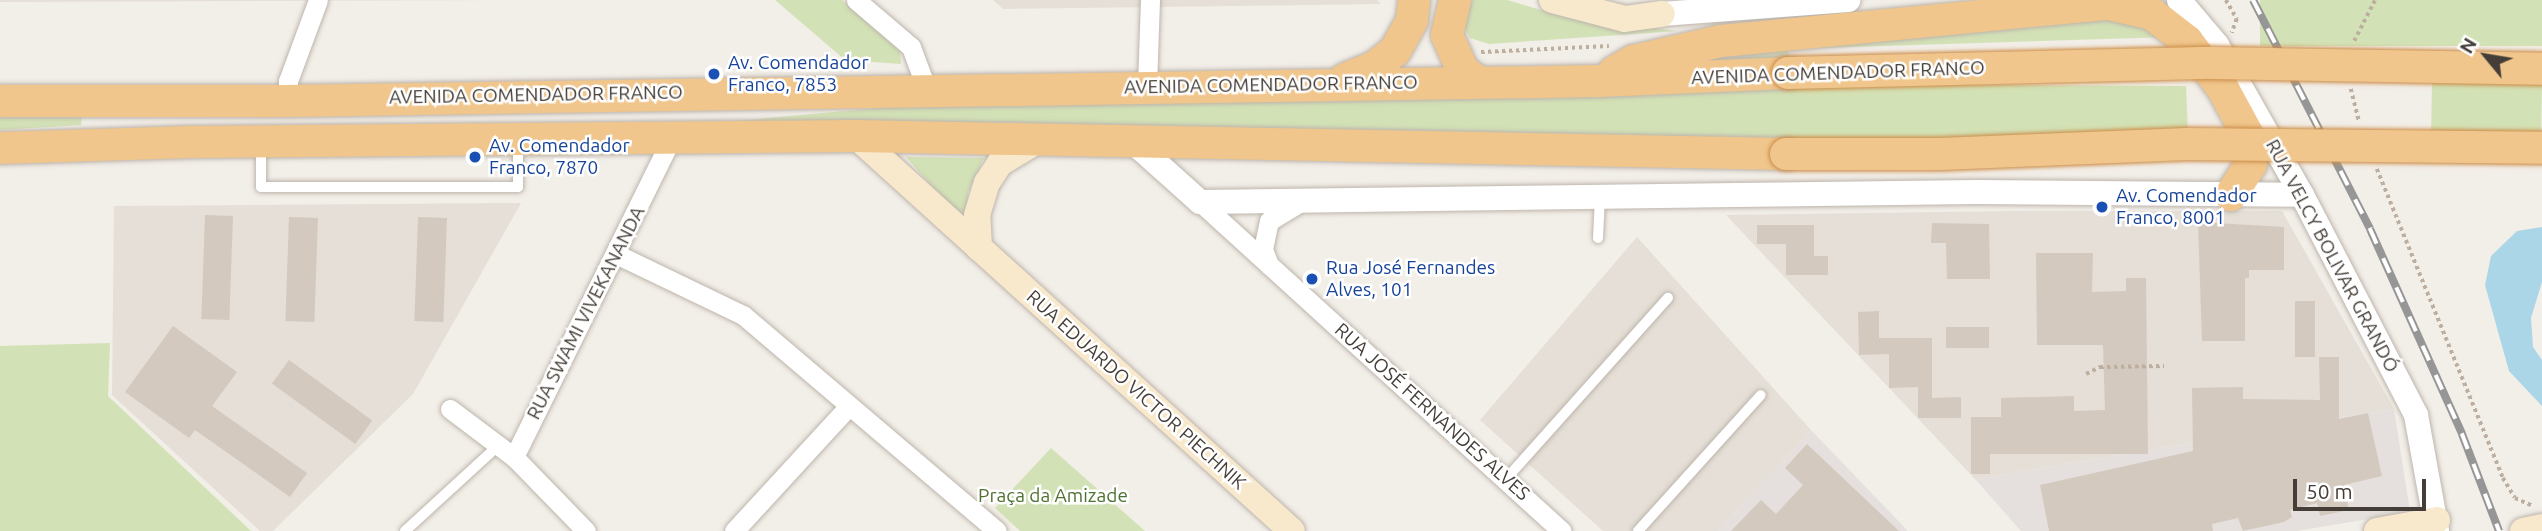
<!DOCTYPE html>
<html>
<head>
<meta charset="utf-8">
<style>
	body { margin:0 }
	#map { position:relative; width:2542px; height:531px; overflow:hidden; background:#f2eee8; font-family:Ubuntu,sans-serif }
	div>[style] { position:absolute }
	.residential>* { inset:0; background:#e5dfd7 }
	.industrial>* { inset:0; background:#e5e0dd }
	.green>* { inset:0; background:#d3e2b6; transform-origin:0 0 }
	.water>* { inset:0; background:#abd6e8 }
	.building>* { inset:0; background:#d3c9bf; transform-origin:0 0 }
	.path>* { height:3.5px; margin-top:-1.75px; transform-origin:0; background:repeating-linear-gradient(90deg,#bdaf9f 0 3.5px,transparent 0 7px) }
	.roads { filter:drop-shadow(0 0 2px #bdb5ac) drop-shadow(0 0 2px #bdb5ac) }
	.service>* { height:10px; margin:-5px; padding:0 5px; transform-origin:5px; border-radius:5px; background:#fff }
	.minor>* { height:19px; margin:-9.5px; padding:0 9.5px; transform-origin:9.5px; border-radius:9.5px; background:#fff }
	.tertiary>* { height:24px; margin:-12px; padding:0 12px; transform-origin:12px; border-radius:12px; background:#fff }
	.secondary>* { height:26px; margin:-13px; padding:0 13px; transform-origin:13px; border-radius:13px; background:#f8e9cc }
	.trunk>* { height:32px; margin:-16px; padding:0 16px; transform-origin:16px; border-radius:16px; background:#f0c68c }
	.rail>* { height:8px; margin-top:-4px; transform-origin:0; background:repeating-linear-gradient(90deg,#fff 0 16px,#969696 0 32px); box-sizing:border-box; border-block:2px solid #969696 }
	.bridges { filter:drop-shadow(0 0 2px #cc8d49) drop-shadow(0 0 2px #cc8d49) }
	.trunk-bridge>* { height:32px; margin:-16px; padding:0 16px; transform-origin:16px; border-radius:16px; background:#f0c68c }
	.dots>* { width:19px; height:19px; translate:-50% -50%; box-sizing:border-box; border:4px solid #fff; border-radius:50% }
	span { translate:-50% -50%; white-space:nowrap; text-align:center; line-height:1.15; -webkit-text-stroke:5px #fff; paint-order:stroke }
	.transit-label { font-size:19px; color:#164399 }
	.left { translate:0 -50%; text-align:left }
	.street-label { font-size:19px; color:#453e38 }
	.park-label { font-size:19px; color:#507031 }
	.north { position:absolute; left:2451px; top:21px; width:70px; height:70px; -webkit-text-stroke:5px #fff; paint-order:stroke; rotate:300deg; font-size:19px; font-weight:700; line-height:28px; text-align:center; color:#453e38 }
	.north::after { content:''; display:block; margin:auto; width:24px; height:32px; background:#453e38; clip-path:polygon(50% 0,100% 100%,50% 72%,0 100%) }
	.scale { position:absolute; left:2293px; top:479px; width:133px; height:32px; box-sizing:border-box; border:4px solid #453e38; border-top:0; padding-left:9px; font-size:21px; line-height:24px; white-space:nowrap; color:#453e38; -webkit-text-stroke:5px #fff; paint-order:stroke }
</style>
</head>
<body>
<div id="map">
	<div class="residential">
		<i style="clip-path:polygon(0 0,503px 0,0 2px)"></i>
		<i style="clip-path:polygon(993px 0,1377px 0,1381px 4px,1003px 9px)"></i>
		<i style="clip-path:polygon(521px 203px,413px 394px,273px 531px,260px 531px,112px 395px,114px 206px)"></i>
		<i style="clip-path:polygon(2011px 211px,2282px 211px,2394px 409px,1975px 479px,1726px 215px)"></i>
		<i style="clip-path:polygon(1637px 237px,1811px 430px,1718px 531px,1603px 531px,1480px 420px)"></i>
	</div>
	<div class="industrial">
		<i style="clip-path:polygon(2394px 409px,2410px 512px,2297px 531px,2021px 531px,1975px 479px)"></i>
		<i style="clip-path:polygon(1811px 430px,1908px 531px,1718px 531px)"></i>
	</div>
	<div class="green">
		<i style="clip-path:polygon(775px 0,842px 0,900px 51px,901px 64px,845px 60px)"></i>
		<i style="clip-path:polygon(1472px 0,1507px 0,1569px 18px,1678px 31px,1489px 44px,1470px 38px,1461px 21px)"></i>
		<i style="left:2260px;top:0;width:282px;height:46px"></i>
		<i style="clip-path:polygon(2139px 13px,2171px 37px,1789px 49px,1788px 60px,1689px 63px,1722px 50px)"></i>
		<i style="left:2432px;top:83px;width:110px;height:48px;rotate:1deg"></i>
		<i style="clip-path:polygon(1783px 84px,2186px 86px,2188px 132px,1941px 144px,692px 125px,922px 104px)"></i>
		<i style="clip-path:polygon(83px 110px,81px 125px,0 130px,0 111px)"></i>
		<i style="clip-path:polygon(906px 157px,984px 158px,968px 192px,966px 225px)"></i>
		<i style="clip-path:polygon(110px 343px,108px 396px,251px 531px,0 531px,0 346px)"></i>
		<i style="clip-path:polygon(1051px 448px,1145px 531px,1020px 531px,995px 508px)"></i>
	</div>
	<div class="water">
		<i style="clip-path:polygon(2542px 227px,2542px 282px,2531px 318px,2533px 347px,2542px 360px,2542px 406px,2509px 371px,2485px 285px,2491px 256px,2517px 231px)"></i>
	</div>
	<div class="building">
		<i style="left:205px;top:215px;width:28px;height:104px;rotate:2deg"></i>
		<i style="left:289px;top:217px;width:29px;height:104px;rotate:2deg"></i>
		<i style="left:418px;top:217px;width:29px;height:104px;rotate:2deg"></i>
		<i style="clip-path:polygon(2198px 222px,2284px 227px,2284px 270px,2249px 270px,2249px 278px,2245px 278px,2245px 341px,2202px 341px)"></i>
		<i style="clip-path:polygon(1932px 223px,1989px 224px,1990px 279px,1947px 279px,1946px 243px,1931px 243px)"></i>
		<i style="clip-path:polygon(1757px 225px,1814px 225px,1814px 256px,1828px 256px,1828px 275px,1786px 275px,1786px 244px,1757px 244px)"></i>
		<i style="clip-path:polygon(2036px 253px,2093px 253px,2092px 292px,2126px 291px,2126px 278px,2146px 278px,2148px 454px,1990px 454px,1990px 474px,1971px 474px,1971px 417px,2001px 417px,2001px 398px,2074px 396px,2074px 411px,2105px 410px,2103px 345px,2037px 345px)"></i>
		<i style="left:2295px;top:301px;width:20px;height:56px"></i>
		<i style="clip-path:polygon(1879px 311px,1879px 338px,1932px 338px,1932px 398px,1961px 397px,1961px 418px,1918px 418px,1918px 387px,1889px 388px,1889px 354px,1859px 355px,1858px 312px)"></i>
		<i style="clip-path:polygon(173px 326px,237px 372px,212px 406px,307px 473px,290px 497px,195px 430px,189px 438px,125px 392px)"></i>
		<i style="left:1989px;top:327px;width:21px;height:43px;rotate:90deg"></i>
		<i style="clip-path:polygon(2319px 357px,2339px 357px,2339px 419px,2368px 413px,2382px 476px,2344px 485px,2349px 510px,2320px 516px,2317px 503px,2290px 510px,2292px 517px,2284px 522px,2243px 531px,2238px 518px,2212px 524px,2213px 531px,2049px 531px,2040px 485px,2193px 451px,2192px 388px,2243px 387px,2243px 399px,2320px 400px)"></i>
		<i style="left:289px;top:360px;width:103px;height:29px;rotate:36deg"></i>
		<i style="clip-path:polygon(1807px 444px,1899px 531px,1731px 531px,1761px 500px,1776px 514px,1803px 485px,1785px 468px)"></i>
	</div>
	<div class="path">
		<i style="left:2226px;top:0;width:22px;rotate:60deg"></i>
		<i style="left:2237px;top:19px;width:15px;rotate:110deg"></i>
		<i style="left:2354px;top:41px;width:46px;rotate:-62.9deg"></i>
		<i style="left:1481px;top:52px;width:128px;rotate:-2.7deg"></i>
		<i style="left:2351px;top:89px;width:34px;rotate:76deg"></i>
		<i style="left:2377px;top:169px;width:334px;rotate:67.8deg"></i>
		<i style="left:2503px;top:478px;width:23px;rotate:59deg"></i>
		<i style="left:2515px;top:498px;width:20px;rotate:24deg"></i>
		<i style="left:2086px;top:374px;width:16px;rotate:-27deg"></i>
		<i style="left:2100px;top:367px;width:64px;rotate:-0.9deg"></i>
	</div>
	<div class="roads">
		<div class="service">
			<i style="left:261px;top:145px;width:42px;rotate:90deg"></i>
			<i style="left:261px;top:187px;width:257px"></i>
			<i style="left:518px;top:187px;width:44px;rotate:-90deg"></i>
			<i style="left:1598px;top:238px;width:41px;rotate:-87.2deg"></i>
			<i style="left:1506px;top:479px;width:243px;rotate:-48.2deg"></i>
			<i style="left:405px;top:531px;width:127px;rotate:-42.5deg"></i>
			<i style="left:1638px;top:531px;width:183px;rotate:-47.9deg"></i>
		</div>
		<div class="minor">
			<i style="left:856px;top:0;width:72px;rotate:40.5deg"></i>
			<i style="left:911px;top:47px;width:46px;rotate:69.6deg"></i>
			<i style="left:1147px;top:86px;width:86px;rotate:-88deg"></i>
			<i style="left:288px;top:101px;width:20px;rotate:-90deg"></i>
			<i style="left:288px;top:81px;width:86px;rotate:-69.7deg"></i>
			<i style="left:1200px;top:202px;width:489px;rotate:42.3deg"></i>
			<i style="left:616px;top:254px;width:141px;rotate:25.7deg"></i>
			<i style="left:743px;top:315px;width:333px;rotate:40.4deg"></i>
			<i style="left:1269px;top:265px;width:17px;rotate:-111deg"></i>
			<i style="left:1263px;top:249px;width:29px;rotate:-78deg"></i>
			<i style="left:1269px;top:221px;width:35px;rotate:-31deg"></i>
			<i style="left:450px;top:409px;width:80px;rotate:36.9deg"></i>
			<i style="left:586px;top:531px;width:103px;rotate:-134.2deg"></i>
			<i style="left:514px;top:457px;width:356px;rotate:-63.7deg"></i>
			<i style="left:734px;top:531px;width:170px;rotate:-47.4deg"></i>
		</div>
		<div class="tertiary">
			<i style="left:2179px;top:0;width:59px;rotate:49.8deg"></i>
			<i style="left:2217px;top:45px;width:172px;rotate:60.5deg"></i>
			<i style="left:2302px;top:195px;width:248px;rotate:62.6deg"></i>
			<i style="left:2416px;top:415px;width:118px;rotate:79.7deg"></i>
			<i style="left:1662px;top:14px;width:187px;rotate:-4.3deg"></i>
			<i style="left:1133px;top:142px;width:90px;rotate:41.8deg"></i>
			<i style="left:1200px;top:202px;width:776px;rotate:-0.74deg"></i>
			<i style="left:1976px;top:192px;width:326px;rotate:0.5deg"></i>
		</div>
		<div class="secondary">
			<i style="left:1552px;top:0;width:75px;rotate:14.6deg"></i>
			<i style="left:1625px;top:19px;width:37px;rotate:-8deg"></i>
			<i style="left:856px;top:136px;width:588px;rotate:42.18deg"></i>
			<i style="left:979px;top:248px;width:33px;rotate:-93deg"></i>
			<i style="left:977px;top:215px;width:34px;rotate:-73deg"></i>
			<i style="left:987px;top:183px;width:24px;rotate:-57deg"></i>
			<i style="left:1000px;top:163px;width:47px;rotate:-31deg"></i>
			<i style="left:2377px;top:531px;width:61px;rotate:-10.4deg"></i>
			<i style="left:2523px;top:531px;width:19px;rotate:-12deg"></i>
		</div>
		<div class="trunk">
			<i style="left:1455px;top:0;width:36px;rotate:103deg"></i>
			<i style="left:1447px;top:35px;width:39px;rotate:66deg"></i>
			<i style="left:1463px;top:71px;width:19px;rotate:35deg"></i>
			<i style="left:1614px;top:72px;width:22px;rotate:-30deg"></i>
			<i style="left:1633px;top:61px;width:90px;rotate:-12.8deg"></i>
			<i style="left:1721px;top:41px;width:389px;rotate:-5.5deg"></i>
			<i style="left:2108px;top:4px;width:45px;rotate:12.8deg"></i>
			<i style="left:2152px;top:14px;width:44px;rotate:37.6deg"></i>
			<i style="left:2187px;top:41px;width:60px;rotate:53.1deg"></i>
			<i style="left:2223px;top:89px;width:52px;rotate:61.5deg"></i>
			<i style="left:2248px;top:135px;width:29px;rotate:84deg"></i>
			<i style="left:2251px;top:164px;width:37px;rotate:123deg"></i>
			<i style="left:1345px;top:79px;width:32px;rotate:-22deg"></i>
			<i style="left:1375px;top:67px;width:26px;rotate:-39deg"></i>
			<i style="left:1395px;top:51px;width:35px;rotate:-61deg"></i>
			<i style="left:1412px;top:20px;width:20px;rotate:-84deg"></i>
			<i style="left:0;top:101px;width:288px"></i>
			<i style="left:288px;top:101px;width:1310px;rotate:-0.87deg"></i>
			<i style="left:1598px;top:81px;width:190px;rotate:-2.4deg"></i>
			<i style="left:0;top:148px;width:191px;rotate:-1.8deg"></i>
			<i style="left:191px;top:142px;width:665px;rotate:-0.52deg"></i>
			<i style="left:856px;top:136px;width:930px;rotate:1.11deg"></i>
		</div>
	</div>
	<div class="rail">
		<i style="left:2253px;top:0;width:257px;rotate:62.9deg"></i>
		<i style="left:2370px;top:229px;width:225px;rotate:65.8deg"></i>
		<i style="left:2462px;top:434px;width:104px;rotate:69.1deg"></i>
	</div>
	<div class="bridges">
		<div class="trunk-bridge">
			<i style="left:1788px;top:73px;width:424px;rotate:-1.4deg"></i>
			<i style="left:2212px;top:63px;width:330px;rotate:1deg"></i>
			<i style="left:1786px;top:154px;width:154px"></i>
			<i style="left:1940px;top:154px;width:247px;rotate:-2.3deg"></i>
			<i style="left:2187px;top:144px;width:355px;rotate:0.6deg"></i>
		</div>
	</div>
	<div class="dots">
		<i style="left:714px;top:74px;background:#1a4fb4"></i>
		<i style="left:475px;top:157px;background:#1a4fb4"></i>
		<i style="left:2102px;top:207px;background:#1a4fb4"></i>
		<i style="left:1312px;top:279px;background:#1a4fb4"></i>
	</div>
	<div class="transit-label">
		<span class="left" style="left:728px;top:74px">Av. Comendador<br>Franco, 7853</span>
		<span class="left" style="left:489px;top:157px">Av. Comendador<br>Franco, 7870</span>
		<span class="left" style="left:2116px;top:207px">Av. Comendador<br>Franco, 8001</span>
		<span class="left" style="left:1326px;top:279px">Rua José Fernandes<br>Alves, 101</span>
	</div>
	<div class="street-label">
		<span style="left:1838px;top:73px;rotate:-2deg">AVENIDA COMENDADOR FRANCO</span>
		<span style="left:1271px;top:85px;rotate:-1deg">AVENIDA COMENDADOR FRANCO</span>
		<span style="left:536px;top:95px;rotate:-1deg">AVENIDA COMENDADOR FRANCO</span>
		<span style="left:2332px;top:256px;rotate:62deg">RUA VELCY BOLIVAR GRANDÓ</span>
		<span style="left:586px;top:313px;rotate:-63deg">RUA SWAMI VIVEKANANDA</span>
		<span style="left:1136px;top:390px;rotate:42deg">RUA EDUARDO VICTOR PIECHNIK</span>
		<span style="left:1432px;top:412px;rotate:42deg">RUA JOSÉ FERNANDES ALVES</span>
	</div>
	<div class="park-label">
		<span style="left:1053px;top:496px">Praça da Amizade</span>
	</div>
	<div class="north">N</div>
	<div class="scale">50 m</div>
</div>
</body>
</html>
